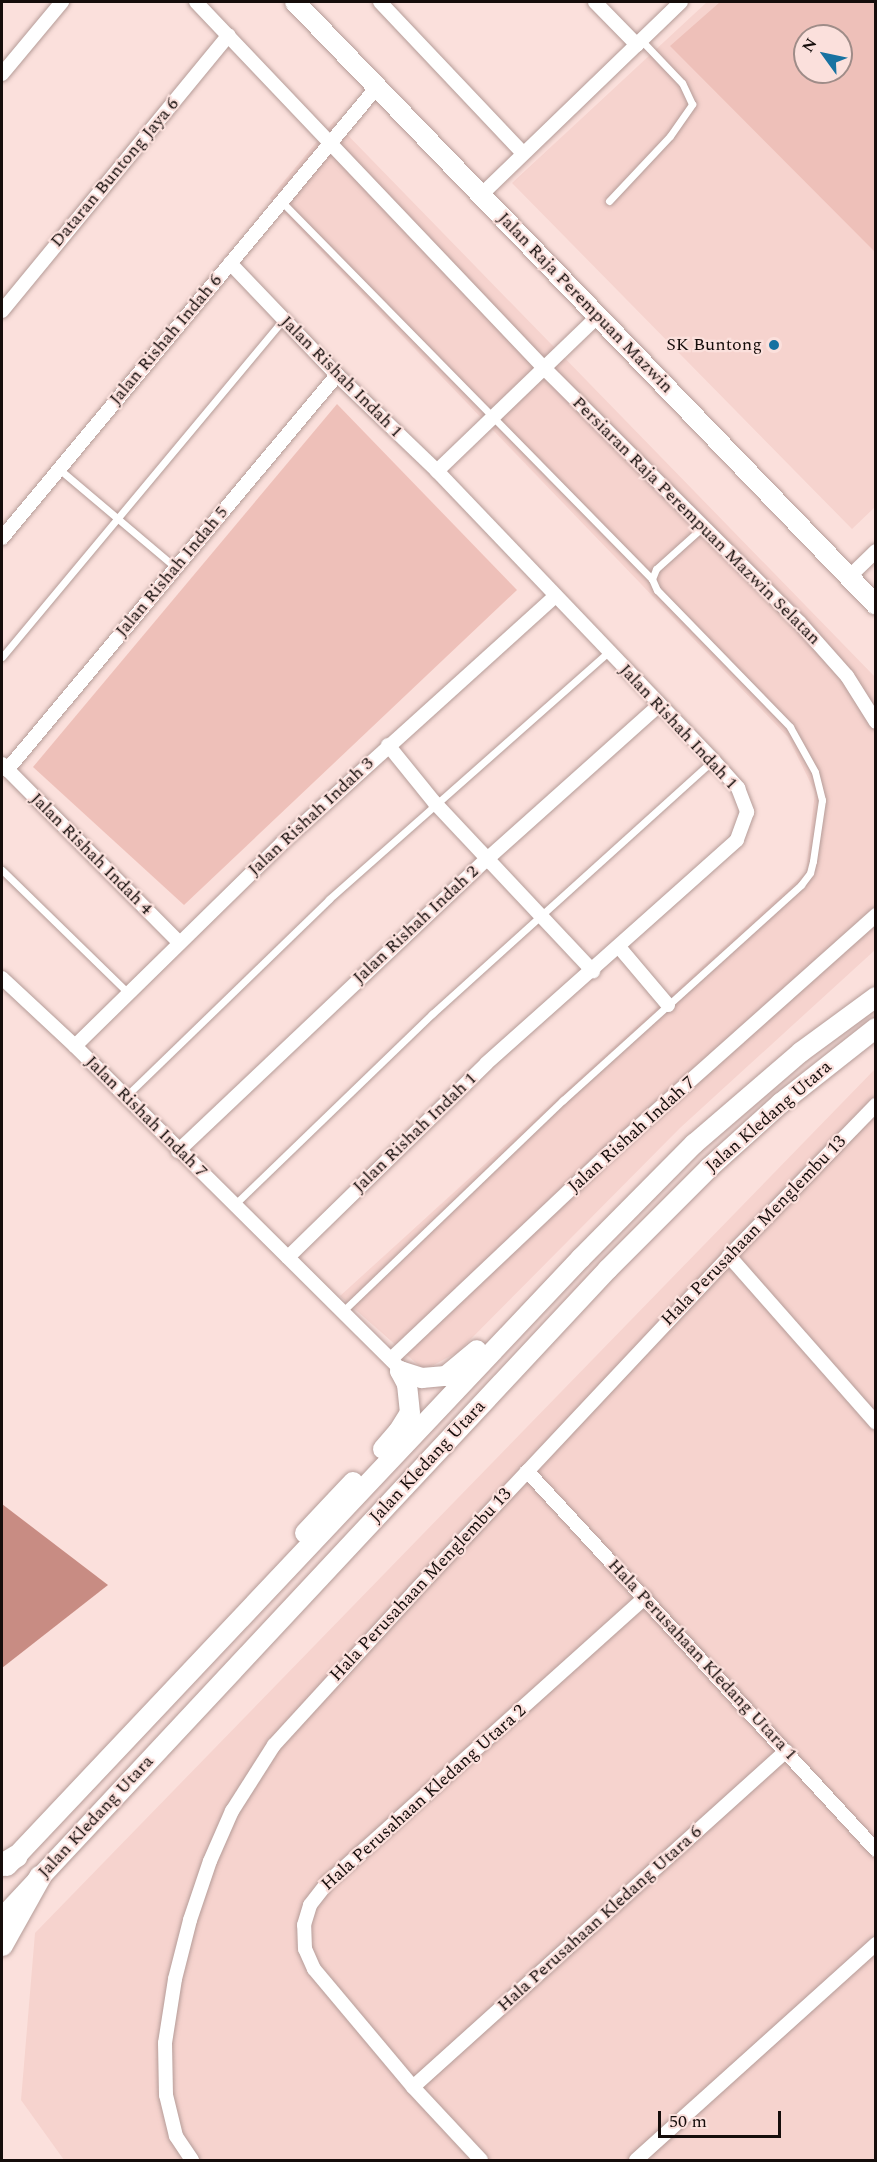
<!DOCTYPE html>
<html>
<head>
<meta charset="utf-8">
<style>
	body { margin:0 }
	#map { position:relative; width:877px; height:2162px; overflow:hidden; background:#fbe0dc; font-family:Spectral,serif }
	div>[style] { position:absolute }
	.built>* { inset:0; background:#f6d3ce }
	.green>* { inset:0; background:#eec0b9 }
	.water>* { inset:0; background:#c88c83 }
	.roads { filter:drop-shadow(0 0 2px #b59c98) drop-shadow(0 0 2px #b59c98) }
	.service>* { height:7px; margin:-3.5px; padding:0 3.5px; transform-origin:3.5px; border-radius:3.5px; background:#fff }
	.minor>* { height:14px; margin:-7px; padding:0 7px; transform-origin:7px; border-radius:7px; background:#fff }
	.secondary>* { height:20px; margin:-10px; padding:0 10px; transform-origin:10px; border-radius:10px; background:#fff }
	.trunk>* { height:22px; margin:-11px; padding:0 11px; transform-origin:11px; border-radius:11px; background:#fff }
	.dots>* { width:16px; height:16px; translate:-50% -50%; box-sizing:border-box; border:3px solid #fbe0dc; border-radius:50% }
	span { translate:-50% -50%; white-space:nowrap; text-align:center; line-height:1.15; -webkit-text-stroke:4.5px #fbe0dc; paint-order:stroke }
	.street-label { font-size:18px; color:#150d0b }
	.poi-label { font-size:18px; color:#150d0b }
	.right { translate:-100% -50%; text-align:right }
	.frame { position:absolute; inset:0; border:3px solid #150d0b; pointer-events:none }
	.north { position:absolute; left:793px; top:24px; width:60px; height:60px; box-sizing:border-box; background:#fbe0dc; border:2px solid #9f8c88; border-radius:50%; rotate:303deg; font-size:16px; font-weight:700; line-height:24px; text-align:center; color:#150d0b }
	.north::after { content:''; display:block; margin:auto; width:21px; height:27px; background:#1872a1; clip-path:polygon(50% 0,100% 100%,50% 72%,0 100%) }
	.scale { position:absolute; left:658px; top:2111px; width:123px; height:27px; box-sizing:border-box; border:3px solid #150d0b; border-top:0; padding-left:8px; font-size:18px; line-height:21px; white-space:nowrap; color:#150d0b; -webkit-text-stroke:4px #fbe0dc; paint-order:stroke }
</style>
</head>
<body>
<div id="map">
	<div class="built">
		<i style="clip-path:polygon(evenodd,707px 2px,875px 2px,875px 507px,852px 529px,512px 183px,707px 2px,805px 36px,841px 36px,841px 72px,805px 72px,805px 36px)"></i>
		<i style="clip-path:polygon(334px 121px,875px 677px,875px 950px,680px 1128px,458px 1352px,424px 1370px,340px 1296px,806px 872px,815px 792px,788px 737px,270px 198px)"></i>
		<i style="clip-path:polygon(875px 1069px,875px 2160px,64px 2160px,21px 2100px,35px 1933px)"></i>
	</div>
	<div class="green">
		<i style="clip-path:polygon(evenodd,720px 2px,875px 2px,875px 252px,670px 46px,720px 2px,805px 36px,841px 36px,841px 72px,805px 72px,805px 36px)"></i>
		<i style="clip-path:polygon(337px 404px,517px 590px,184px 905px,33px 767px)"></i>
	</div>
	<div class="water">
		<i style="clip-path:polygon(2px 1504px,108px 1585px,2px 1668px)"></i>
	</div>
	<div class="roads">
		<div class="service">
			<i style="left:609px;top:201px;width:89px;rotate:-46.8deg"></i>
			<i style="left:670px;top:136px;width:39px;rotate:-55deg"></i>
			<i style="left:692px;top:104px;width:23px;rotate:-115deg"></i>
			<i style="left:682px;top:83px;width:58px;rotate:-133.6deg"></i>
			<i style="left:282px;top:202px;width:528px;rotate:45.54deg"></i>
			<i style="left:652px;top:579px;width:12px;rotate:66deg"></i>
			<i style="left:657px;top:590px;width:191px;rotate:45.8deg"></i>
			<i style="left:790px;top:727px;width:51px;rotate:60.9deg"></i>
			<i style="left:815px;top:772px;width:29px;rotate:76deg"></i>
			<i style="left:822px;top:800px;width:62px;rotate:98.4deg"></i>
			<i style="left:813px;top:861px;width:12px;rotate:104deg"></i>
			<i style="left:810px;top:873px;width:15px;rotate:127deg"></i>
			<i style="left:801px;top:885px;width:321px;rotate:137.9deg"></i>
			<i style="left:563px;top:1100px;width:306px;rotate:136.2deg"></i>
			<i style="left:59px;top:469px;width:152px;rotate:40.2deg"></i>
			<i style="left:652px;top:579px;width:11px;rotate:-68deg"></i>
			<i style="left:656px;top:569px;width:64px;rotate:-41.9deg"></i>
			<i style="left:2px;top:657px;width:439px;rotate:-50.2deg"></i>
			<i style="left:2px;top:870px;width:177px;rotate:44.3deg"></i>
			<i style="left:125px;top:1097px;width:284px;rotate:-44.1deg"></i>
			<i style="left:329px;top:899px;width:373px;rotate:-41.5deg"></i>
			<i style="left:233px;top:1206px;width:277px;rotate:-44deg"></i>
			<i style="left:432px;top:1014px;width:379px;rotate:-42.1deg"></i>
		</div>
		<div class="minor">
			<i style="left:196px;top:2px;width:504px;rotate:46.45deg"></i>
			<i style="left:543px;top:367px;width:361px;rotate:44.9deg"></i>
			<i style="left:799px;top:622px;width:72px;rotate:48.4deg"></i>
			<i style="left:847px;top:676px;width:54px;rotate:57.8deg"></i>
			<i style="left:380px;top:2px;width:208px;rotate:46.6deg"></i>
			<i style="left:595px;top:2px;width:60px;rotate:45.7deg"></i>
			<i style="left:2px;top:74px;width:94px;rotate:-50.2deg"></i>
			<i style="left:481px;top:195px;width:278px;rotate:-44deg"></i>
			<i style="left:230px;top:263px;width:155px;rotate:46.3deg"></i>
			<i style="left:337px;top:375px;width:139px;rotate:43.8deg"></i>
			<i style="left:437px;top:471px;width:400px;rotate:46.3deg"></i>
			<i style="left:713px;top:760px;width:38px;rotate:48deg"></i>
			<i style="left:738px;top:788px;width:26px;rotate:69deg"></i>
			<i style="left:747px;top:812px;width:30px;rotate:110deg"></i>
			<i style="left:737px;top:840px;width:336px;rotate:138.3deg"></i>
			<i style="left:486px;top:1064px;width:277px;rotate:135.7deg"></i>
			<i style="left:2px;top:311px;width:357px;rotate:-50.6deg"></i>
			<i style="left:437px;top:471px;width:223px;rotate:-43.9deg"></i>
			<i style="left:2px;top:538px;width:587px;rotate:-50.26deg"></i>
			<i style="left:848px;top:578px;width:39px;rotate:-44deg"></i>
			<i style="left:388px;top:745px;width:75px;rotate:51deg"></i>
			<i style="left:435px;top:803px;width:231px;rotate:46.8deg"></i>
			<i style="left:2px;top:764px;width:252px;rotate:45.2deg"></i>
			<i style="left:7px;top:770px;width:515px;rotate:-50.12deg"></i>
			<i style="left:619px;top:947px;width:76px;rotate:49.8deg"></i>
			<i style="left:2px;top:978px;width:100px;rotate:43deg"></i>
			<i style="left:75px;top:1046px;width:453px;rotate:44.8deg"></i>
			<i style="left:75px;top:1046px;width:290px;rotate:-44.4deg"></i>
			<i style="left:282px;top:843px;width:368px;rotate:-42.1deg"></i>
			<i style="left:178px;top:1151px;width:425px;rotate:-43.4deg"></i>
			<i style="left:487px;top:859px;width:231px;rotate:-41.8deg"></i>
			<i style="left:729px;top:1256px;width:222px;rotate:48.6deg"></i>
			<i style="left:391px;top:1359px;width:300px;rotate:-43.4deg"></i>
			<i style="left:609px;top:1153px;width:358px;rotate:-41.7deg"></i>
			<i style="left:527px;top:1471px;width:515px;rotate:47.36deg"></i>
			<i style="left:413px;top:2087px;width:502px;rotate:-42.01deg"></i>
			<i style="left:192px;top:2160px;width:29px;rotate:-124deg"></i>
			<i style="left:176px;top:2136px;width:42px;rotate:-103.7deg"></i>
			<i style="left:166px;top:2095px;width:52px;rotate:-91.1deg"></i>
			<i style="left:165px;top:2043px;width:65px;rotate:-81.1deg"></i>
			<i style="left:175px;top:1979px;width:61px;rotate:-75.7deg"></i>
			<i style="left:190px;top:1920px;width:62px;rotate:-71.3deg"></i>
			<i style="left:210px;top:1861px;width:55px;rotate:-66.3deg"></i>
			<i style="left:232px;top:1811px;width:78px;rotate:-57.5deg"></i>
			<i style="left:274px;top:1745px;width:207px;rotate:-47.5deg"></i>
			<i style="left:414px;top:1592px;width:461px;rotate:-46.8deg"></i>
			<i style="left:729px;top:1256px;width:211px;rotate:-45.8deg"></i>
			<i style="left:481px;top:2160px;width:100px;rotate:-133deg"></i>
			<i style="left:413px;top:2087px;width:154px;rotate:-130deg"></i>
			<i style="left:314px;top:1969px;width:22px;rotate:-114deg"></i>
			<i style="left:305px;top:1949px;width:24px;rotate:-92deg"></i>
			<i style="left:304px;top:1925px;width:21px;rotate:-73deg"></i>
			<i style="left:310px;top:1905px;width:29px;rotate:-52deg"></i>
			<i style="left:328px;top:1882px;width:426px;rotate:-41.9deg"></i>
			<i style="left:636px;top:2160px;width:323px;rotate:-42deg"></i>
		</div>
		<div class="secondary">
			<i style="left:295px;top:2px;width:837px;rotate:46.06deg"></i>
			<i style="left:400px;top:1371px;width:23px;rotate:18deg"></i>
			<i style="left:422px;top:1378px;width:24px;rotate:-5deg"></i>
			<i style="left:446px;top:1376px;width:40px;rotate:-40deg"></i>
			<i style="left:383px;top:1449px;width:23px;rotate:-49deg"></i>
			<i style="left:398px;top:1432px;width:22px;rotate:-58deg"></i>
			<i style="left:410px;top:1413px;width:29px;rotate:-96deg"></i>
			<i style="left:407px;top:1384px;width:15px;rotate:-118deg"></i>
			<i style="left:305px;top:1533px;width:70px;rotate:-46.7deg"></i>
			<i style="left:7px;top:1866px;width:836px;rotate:-46.65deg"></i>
			<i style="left:581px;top:1258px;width:161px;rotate:-45.3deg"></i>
			<i style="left:694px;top:1144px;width:141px;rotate:-40.7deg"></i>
			<i style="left:801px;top:1052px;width:93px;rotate:-36.3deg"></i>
			<i style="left:2px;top:1918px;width:888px;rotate:-46.96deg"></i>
			<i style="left:608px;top:1269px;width:143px;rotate:-45deg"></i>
			<i style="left:709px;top:1168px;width:97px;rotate:-42.1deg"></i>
			<i style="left:781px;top:1103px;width:121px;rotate:-38.3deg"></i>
		</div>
		<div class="trunk">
			<i style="left:2px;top:1865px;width:17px;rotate:-31deg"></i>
			<i style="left:2px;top:1945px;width:78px;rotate:-60.8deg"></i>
		</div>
	</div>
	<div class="dots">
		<i style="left:774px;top:345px;background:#1872a1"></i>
	</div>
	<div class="street-label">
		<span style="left:115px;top:173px;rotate:-50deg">Dataran Buntong Jaya 6</span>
		<span style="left:585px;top:303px;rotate:46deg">Jalan Raja Perempuan Mazwin</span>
		<span style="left:166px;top:340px;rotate:-50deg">Jalan Rishah Indah 6</span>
		<span style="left:341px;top:377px;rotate:45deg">Jalan Rishah Indah 1</span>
		<span style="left:696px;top:521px;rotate:45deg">Persiaran Raja Perempuan Mazwin Selatan</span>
		<span style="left:172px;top:572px;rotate:-50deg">Jalan Rishah Indah 5</span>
		<span style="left:678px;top:727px;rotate:47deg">Jalan Rishah Indah 1</span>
		<span style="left:311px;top:817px;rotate:-43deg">Jalan Rishah Indah 3</span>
		<span style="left:91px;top:854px;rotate:45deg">Jalan Rishah Indah 4</span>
		<span style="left:416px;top:925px;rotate:-43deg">Jalan Rishah Indah 2</span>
		<span style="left:146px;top:1117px;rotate:45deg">Jalan Rishah Indah 7</span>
		<span style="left:769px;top:1117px;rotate:-41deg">Jalan Kledang Utara</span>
		<span style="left:415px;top:1133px;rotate:-44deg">Jalan Rishah Indah 1</span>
		<span style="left:632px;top:1135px;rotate:-42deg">Jalan Rishah Indah 7</span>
		<span style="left:754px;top:1231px;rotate:-46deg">Hala Perusahaan Menglembu 13</span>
		<span style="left:428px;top:1462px;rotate:-47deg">Jalan Kledang Utara</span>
		<span style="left:421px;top:1585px;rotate:-47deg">Hala Perusahaan Menglembu 13</span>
		<span style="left:702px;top:1660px;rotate:47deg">Hala Perusahaan Kledang Utara 1</span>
		<span style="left:424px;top:1798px;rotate:-42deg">Hala Perusahaan Kledang Utara 2</span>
		<span style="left:96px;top:1817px;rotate:-47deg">Jalan Kledang Utara</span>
		<span style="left:600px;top:1919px;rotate:-42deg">Hala Perusahaan Kledang Utara 6</span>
	</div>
	<div class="poi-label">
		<span class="right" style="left:762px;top:345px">SK Buntong</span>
	</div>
	<div class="frame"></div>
	<div class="north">N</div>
	<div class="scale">50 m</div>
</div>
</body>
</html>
